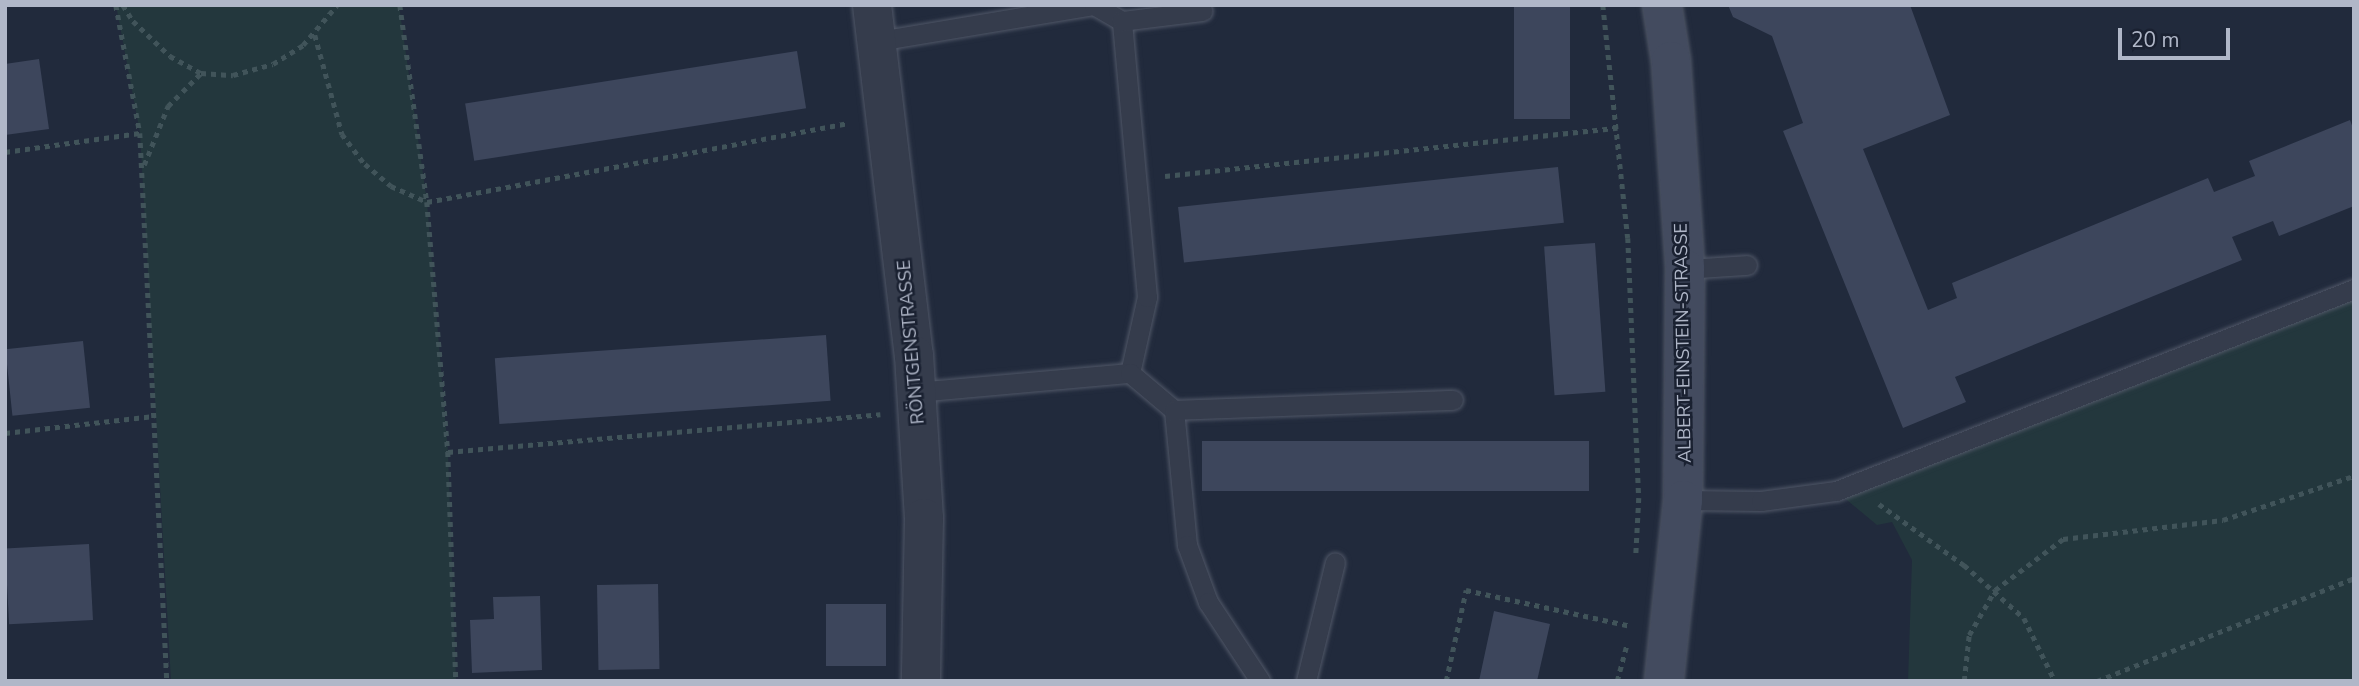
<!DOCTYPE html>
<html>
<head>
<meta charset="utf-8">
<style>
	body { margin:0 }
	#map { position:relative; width:2359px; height:686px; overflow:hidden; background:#212a3c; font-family:"Nunito Sans",sans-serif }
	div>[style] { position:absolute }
	.green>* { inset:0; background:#23373d }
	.building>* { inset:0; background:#3d465c; transform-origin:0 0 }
	.path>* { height:4.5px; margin-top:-2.25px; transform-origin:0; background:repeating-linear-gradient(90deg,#41545a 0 5px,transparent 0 10px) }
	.roads { filter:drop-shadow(0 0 2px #505767) drop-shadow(0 0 2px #505767) }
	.lane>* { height:19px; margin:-9.5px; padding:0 9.5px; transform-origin:9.5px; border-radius:9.5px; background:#353c4c }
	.street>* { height:38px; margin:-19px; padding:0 19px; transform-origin:19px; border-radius:19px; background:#353c4c }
	.secondary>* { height:38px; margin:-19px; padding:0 19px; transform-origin:19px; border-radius:19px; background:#434b5f }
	span { translate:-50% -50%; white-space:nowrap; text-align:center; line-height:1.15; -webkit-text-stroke:5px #1a2131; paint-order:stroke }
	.street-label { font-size:18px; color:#b0b7c8 }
	.frame { position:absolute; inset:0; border:7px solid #b0b7c8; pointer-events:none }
	.scale { position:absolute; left:2118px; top:28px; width:112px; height:32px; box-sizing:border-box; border:4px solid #b0b7c8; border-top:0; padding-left:9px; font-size:21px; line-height:24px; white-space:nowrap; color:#b0b7c8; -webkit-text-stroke:5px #1a2131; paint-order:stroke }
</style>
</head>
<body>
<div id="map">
	<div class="green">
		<i style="clip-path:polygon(116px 5px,399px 5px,427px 202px,448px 452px,456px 681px,171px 681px,140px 133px)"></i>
		<i style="clip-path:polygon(2354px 290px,2354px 681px,1908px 681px,1912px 560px,1892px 522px,1877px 525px,1836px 491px)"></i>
	</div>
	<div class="building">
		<i style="left:1514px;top:5px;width:56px;height:114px"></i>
		<i style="clip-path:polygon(1728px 5px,1910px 5px,1950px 115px,1863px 149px,1928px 310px,1957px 298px,1952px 283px,2208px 178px,2214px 192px,2255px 176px,2249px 161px,2350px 120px,2354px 131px,2354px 206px,2279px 236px,2273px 221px,2232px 237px,2242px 260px,1955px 377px,1966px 402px,1903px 428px,1783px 131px,1803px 123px,1772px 36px,1733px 17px)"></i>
		<i style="left:797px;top:51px;width:58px;height:336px;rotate:81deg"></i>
		<i style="clip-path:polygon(39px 59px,49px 129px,5px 135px,5px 64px)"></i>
		<i style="left:1558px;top:167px;width:56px;height:382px;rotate:84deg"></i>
		<i style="left:1595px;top:243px;width:149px;height:51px;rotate:86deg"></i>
		<i style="left:826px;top:335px;width:66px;height:332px;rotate:86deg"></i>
		<i style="left:83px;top:341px;width:67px;height:78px;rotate:84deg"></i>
		<i style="left:1589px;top:441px;width:50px;height:387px;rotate:90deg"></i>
		<i style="left:89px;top:544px;width:76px;height:84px;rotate:87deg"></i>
		<i style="left:658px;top:584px;width:85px;height:61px;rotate:89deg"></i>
		<i style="clip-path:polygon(540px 596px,542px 670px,472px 673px,470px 620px,494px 619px,493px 597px)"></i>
		<i style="left:886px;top:604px;width:62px;height:60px;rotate:90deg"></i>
		<i style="clip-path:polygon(1494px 611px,1550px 624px,1537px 681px,1479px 681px)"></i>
	</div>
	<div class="path">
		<i style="left:116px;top:5px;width:130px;rotate:79.4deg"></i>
		<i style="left:140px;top:133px;width:549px;rotate:87.18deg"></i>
		<i style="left:123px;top:5px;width:19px;rotate:58deg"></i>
		<i style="left:133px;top:21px;width:51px;rotate:43.4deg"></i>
		<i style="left:170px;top:56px;width:35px;rotate:29deg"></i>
		<i style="left:201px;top:73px;width:32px;rotate:4deg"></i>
		<i style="left:233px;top:75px;width:41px;rotate:-15.4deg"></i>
		<i style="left:273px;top:64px;width:36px;rotate:-32deg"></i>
		<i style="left:303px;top:45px;width:52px;rotate:-49.6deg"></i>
		<i style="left:400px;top:5px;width:199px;rotate:82.2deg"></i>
		<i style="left:427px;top:202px;width:251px;rotate:85.2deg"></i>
		<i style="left:448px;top:452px;width:229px;rotate:88deg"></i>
		<i style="left:1603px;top:5px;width:234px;rotate:83.9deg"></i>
		<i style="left:1628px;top:238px;width:260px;rotate:87.6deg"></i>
		<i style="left:1639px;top:498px;width:58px;rotate:93deg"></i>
		<i style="left:315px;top:35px;width:103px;rotate:74.7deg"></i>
		<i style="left:342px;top:134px;width:38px;rotate:53deg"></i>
		<i style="left:365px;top:164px;width:34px;rotate:40deg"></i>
		<i style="left:391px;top:186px;width:39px;rotate:24deg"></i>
		<i style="left:427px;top:202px;width:429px;rotate:-10.6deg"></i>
		<i style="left:5px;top:152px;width:136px;rotate:-8deg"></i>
		<i style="left:144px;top:165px;width:64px;rotate:-67.9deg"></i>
		<i style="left:168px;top:106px;width:47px;rotate:-45deg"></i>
		<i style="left:1165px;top:176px;width:455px;rotate:-6.1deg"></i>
		<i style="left:5px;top:433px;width:150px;rotate:-6.5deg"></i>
		<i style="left:448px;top:452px;width:434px;rotate:-5deg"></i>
		<i style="left:1879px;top:504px;width:105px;rotate:35.7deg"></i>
		<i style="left:1964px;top:565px;width:80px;rotate:41.5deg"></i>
		<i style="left:2024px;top:618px;width:70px;rotate:63.8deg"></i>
		<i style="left:1446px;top:681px;width:93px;rotate:-77.6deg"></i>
		<i style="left:1466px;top:590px;width:169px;rotate:12.3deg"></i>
		<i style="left:1617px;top:681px;width:38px;rotate:-75deg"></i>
		<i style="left:1964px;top:681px;width:46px;rotate:-83.8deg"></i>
		<i style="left:1969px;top:635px;width:52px;rotate:-60deg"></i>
		<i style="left:1995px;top:590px;width:85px;rotate:-36.9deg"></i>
		<i style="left:2063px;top:539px;width:161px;rotate:-6.8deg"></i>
		<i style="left:2223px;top:520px;width:138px;rotate:-18.6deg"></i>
		<i style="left:2097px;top:681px;width:277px;rotate:-21.8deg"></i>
	</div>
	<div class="roads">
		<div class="lane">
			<i style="left:878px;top:41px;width:219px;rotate:-9.5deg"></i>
			<i style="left:1094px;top:5px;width:32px;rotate:30deg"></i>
			<i style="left:1685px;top:269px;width:62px;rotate:-3.7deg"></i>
			<i style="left:1130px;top:373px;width:78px;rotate:-77.4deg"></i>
			<i style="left:1147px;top:297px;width:277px;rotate:-95.2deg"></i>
			<i style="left:1122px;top:21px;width:81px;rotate:-7.1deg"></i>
			<i style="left:916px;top:392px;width:215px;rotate:-5.1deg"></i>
			<i style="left:1130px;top:373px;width:57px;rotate:40.1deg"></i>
			<i style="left:1174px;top:410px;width:136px;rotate:84.5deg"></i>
			<i style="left:1187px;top:545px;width:61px;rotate:69.8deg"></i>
			<i style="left:1208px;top:602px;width:95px;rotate:56.6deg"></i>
			<i style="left:1174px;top:410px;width:279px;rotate:-2.1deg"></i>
			<i style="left:1683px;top:500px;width:78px;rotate:0.7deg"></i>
			<i style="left:1761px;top:501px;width:76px;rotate:-7.6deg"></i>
			<i style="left:1836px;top:491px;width:556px;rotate:-21.3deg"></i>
			<i style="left:1306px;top:681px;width:122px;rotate:-76.3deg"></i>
		</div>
		<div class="street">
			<i style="left:872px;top:5px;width:353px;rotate:83.2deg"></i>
			<i style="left:914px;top:355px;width:163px;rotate:86.5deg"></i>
			<i style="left:924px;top:518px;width:163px;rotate:91.1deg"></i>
		</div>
		<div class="secondary">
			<i style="left:1662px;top:5px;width:57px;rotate:80.9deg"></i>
			<i style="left:1671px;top:61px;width:208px;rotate:86.1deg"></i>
			<i style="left:1685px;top:269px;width:231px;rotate:90.5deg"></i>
			<i style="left:1683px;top:500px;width:182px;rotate:96deg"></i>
		</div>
	</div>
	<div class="street-label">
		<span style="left:911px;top:342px;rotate:-95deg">RÖNTGENSTRASSE</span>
		<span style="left:1683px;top:343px;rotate:-91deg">ALBERT-EINSTEIN-STRASSE</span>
	</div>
	<div class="frame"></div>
	<div class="scale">20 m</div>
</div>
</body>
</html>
